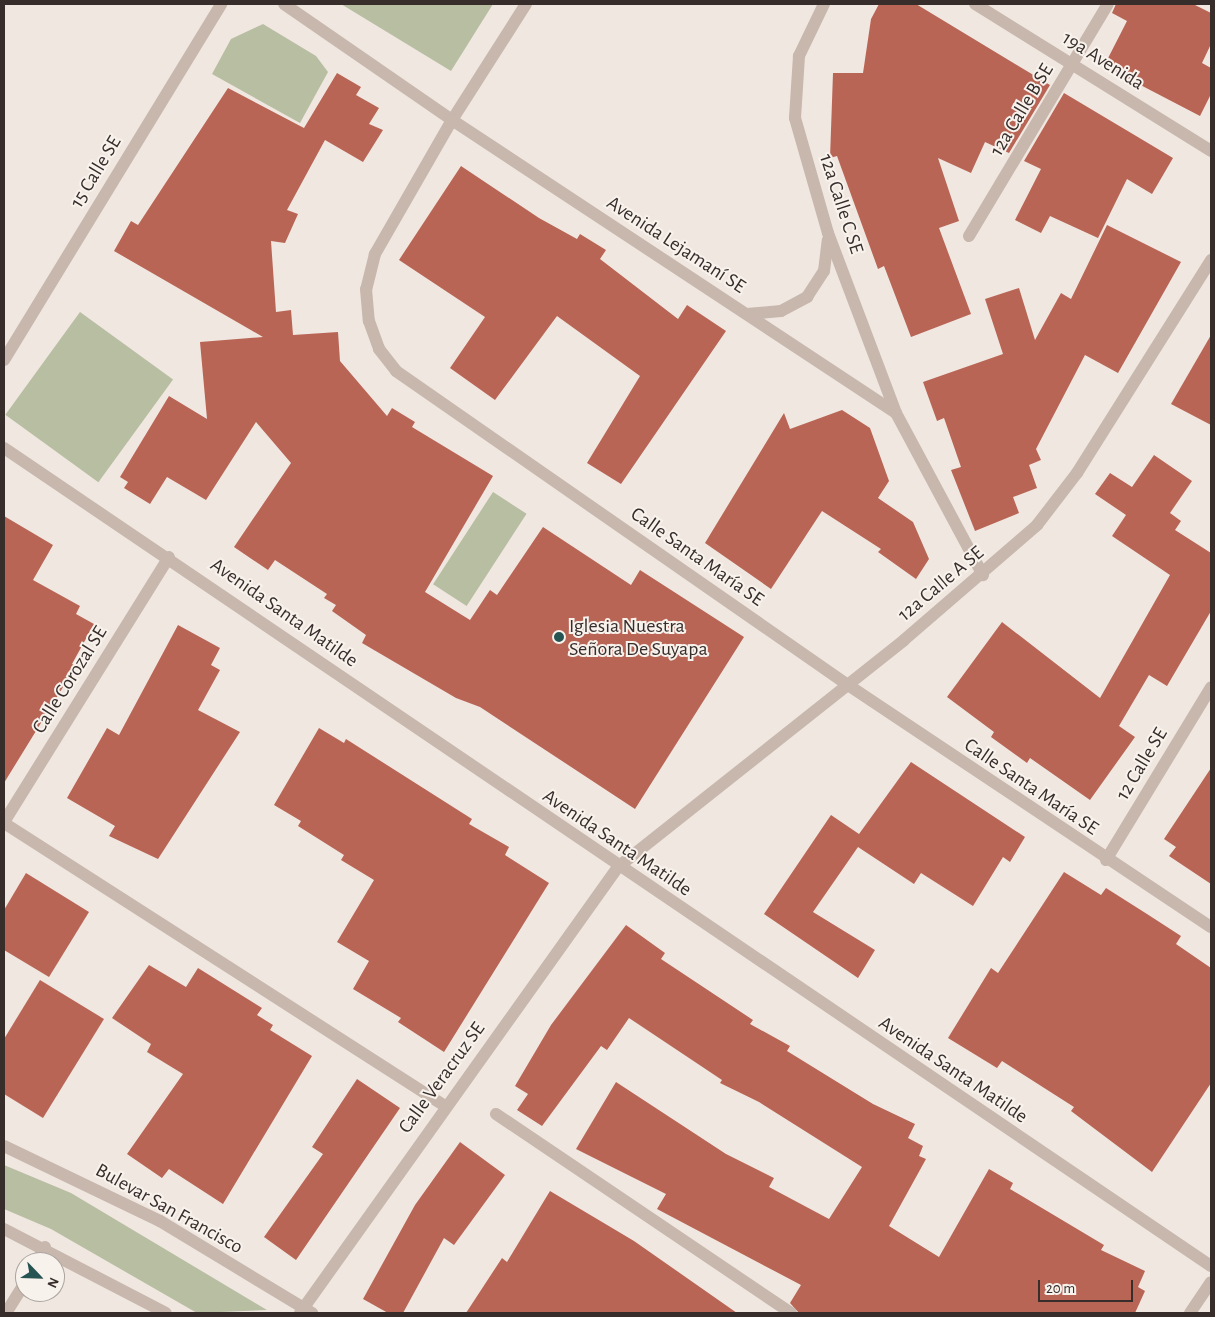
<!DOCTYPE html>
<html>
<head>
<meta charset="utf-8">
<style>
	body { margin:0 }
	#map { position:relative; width:1215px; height:1317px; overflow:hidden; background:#f0e7e0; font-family:"Alegreya Sans",sans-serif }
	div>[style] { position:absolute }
	.green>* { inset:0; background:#b7bea1; transform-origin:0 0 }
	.building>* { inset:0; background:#b96556 }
	.minor>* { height:12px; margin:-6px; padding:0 6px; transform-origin:6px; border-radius:6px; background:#c7b7ad }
	.tertiary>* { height:12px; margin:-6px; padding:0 6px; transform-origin:6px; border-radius:6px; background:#c7b7ad }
	.dots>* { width:14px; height:14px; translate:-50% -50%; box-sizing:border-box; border:2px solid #f8f2ec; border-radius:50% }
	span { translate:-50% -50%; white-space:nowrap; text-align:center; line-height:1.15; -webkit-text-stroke:4px #f8f2ec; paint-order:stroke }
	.street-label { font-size:20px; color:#372d2b }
	.poi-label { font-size:20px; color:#372d2b }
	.left { translate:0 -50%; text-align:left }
	.frame { position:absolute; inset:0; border:5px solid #372d2b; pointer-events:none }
	.north { position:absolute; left:15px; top:1252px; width:50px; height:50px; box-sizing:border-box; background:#f8f2ec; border:1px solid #aba39f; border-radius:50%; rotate:114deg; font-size:14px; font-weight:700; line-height:20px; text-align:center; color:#372d2b }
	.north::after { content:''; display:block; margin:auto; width:18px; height:22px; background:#255452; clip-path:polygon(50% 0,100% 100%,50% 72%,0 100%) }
	.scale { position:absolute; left:1038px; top:1280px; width:95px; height:22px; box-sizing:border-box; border:2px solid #372d2b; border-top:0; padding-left:6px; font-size:15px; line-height:18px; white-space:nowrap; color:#372d2b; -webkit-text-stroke:4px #f8f2ec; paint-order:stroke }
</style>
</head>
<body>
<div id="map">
	<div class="green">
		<i style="clip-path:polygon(341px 4px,493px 4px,451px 71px)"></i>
		<i style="clip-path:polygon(263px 24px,316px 56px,328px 72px,300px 123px,212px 74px,231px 39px)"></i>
		<i style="left:80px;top:312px;width:115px;height:127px;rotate:36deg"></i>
		<i style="left:493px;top:492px;width:40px;height:110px;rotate:33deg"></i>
		<i style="clip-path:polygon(4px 1165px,71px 1193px,267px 1310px,197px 1313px,51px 1229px,4px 1209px)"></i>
	</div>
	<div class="building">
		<i style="clip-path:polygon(879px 4px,916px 4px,1050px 85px,1009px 153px,985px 142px,971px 173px,938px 158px,959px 221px,939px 228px,971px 314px,911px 337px,884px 266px,878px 269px,837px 156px,830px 158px,833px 73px,863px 73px,871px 19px)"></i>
		<i style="clip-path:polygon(1116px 4px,1193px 4px,1211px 13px,1211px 44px,1202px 63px,1211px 68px,1211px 94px,1200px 116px,1104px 66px,1127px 21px,1112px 13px)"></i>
		<i style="clip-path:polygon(337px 73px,361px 87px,356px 95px,379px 108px,369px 124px,383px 130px,363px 162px,325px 140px,287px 210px,298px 214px,285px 243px,271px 241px,276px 312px,291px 310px,293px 335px,338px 332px,340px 361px,387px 416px,392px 408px,415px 422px,412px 427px,493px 476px,425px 592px,470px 620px,490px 590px,497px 595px,543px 527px,631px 585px,640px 570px,744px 637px,635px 809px,480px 707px,456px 698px,362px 643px,366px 635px,332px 611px,336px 605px,324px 598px,327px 594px,275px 560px,268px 570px,234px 547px,291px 463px,256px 422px,206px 500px,167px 477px,150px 504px,124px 488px,128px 482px,120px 477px,169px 396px,207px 419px,200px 342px,263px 337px,114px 251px,131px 221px,138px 225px,228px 88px,304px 128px)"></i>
		<i style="clip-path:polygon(1064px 93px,1173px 158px,1152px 194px,1127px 179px,1098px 238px,1050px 216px,1041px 233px,1015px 220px,1041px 169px,1024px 161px)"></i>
		<i style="clip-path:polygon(461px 166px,539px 218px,577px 239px,580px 234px,606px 250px,600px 259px,678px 319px,687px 305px,726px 331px,621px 484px,587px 463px,640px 376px,557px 316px,495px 400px,450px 368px,485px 317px,399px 260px)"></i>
		<i style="clip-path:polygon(1107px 225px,1181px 262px,1118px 373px,1085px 355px,1036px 449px,1041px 460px,1029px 465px,1037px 488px,1013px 497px,1019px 513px,975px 531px,951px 470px,961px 467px,944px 418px,937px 421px,923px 382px,1003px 354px,985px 299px,1019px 288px,1035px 340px,1061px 293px,1071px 299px)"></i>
		<i style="clip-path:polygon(1211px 335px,1211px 425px,1171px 404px)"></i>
		<i style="clip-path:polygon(842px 410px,870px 428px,889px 481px,878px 498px,913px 522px,929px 559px,916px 579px,878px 552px,881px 549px,822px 511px,771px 589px,705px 543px,784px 413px,790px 429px)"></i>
		<i style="clip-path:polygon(1154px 455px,1192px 481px,1170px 513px,1181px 521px,1175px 530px,1211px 553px,1211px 611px,1167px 686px,1149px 675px,1119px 726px,1135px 737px,1090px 800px,1030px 758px,1027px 763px,991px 737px,994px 732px,947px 697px,1002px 622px,1100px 698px,1170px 575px,1112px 536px,1126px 515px,1095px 494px,1110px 473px,1132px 487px)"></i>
		<i style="clip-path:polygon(4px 516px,53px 545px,33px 580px,80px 606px,76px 614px,94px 624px,72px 664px,76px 666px,4px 783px)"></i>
		<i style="clip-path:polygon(178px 625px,220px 648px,211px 665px,220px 670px,198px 710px,240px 732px,158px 859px,109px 836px,115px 826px,67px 798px,107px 728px,119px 735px)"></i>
		<i style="clip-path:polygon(319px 728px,344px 743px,346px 739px,472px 819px,469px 824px,509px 847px,505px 855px,549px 883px,444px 1052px,398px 1022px,401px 1018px,353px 989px,369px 961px,337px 942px,374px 880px,341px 860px,344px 855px,298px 826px,301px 821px,274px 805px)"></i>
		<i style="clip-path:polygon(911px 762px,1025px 837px,1010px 862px,1003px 857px,973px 906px,921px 873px,914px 884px,858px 847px,813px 912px,875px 950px,858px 978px,764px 914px,831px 815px,859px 834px)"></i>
		<i style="clip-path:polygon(1211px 768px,1211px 884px,1169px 856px,1176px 847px,1164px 839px)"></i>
		<i style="clip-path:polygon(1064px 872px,1101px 895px,1106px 888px,1147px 914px,1181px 936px,1176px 944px,1211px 968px,1211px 1083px,1152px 1172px,1071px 1111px,1074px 1107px,1002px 1061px,997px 1068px,948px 1038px,991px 968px,998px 973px)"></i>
		<i style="clip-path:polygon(26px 873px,89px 912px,49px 977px,4px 950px,4px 910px)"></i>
		<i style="clip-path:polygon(626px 925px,665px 953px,661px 959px,753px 1020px,750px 1024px,790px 1046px,787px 1051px,873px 1104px,915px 1124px,908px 1138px,923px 1146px,919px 1156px,926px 1159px,889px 1226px,939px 1257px,989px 1169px,1013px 1183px,1010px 1189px,1104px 1245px,1101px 1250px,1145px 1271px,1138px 1287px,1145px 1291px,1135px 1313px,799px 1313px,790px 1303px,801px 1285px,657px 1209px,666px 1194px,576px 1149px,616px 1082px,726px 1154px,774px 1178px,769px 1187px,829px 1219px,862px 1167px,759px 1102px,720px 1083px,722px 1080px,629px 1018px,607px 1050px,601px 1046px,542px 1126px,517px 1110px,528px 1094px,515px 1086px,551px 1025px)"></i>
		<i style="clip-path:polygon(149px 965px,186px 987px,198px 968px,262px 1008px,257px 1015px,273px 1025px,270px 1030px,312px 1056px,223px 1204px,169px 1169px,162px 1178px,127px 1154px,183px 1074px,147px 1052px,151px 1044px,112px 1018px)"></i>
		<i style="clip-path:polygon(40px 980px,104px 1019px,43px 1118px,4px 1094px,4px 1039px)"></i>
		<i style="clip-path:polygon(357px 1079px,400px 1108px,296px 1260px,264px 1237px,323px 1154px,312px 1147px)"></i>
		<i style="clip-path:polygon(460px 1142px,505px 1175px,454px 1245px,444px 1238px,403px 1313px,388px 1313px,363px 1299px,415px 1205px)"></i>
		<i style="clip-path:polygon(550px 1191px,634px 1241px,737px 1313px,466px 1313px,502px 1258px,507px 1262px)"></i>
	</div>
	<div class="minor">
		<i style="left:284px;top:4px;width:204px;rotate:34.6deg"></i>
		<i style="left:452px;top:120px;width:532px;rotate:33.42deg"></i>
		<i style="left:896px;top:413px;width:184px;rotate:61.8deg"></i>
		<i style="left:526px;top:4px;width:138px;rotate:122.5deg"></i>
		<i style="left:452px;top:120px;width:155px;rotate:119.9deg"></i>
		<i style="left:375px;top:254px;width:36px;rotate:104deg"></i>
		<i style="left:366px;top:289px;width:32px;rotate:85deg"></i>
		<i style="left:369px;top:321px;width:30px;rotate:70deg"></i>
		<i style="left:379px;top:349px;width:28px;rotate:52deg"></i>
		<i style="left:396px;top:371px;width:550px;rotate:34.79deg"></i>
		<i style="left:848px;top:685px;width:436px;rotate:33.7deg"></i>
		<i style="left:824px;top:4px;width:58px;rotate:115.7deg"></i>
		<i style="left:799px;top:56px;width:62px;rotate:93.7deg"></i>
		<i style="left:795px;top:118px;width:120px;rotate:74deg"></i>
		<i style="left:828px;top:233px;width:192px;rotate:69.3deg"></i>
		<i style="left:975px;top:4px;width:278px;rotate:31.9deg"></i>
		<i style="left:969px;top:236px;width:270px;rotate:-59.1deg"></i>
		<i style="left:747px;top:314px;width:34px;rotate:-5deg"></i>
		<i style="left:781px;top:311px;width:30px;rotate:-28deg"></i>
		<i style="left:807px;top:297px;width:31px;rotate:-57deg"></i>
		<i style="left:824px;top:271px;width:31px;rotate:-83deg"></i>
		<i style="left:4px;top:822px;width:312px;rotate:-58.1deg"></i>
		<i style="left:4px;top:823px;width:524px;rotate:32.69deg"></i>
		<i style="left:1106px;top:860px;width:202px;rotate:-58.7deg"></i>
		<i style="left:496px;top:1114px;width:356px;rotate:34deg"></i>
		<i style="left:4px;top:1146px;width:173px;rotate:25.7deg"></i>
		<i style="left:160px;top:1221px;width:178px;rotate:31.2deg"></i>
		<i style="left:4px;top:1229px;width:182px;rotate:27.4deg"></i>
		<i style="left:37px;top:1262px;width:17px;rotate:-62deg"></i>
		<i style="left:6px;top:1313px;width:36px;rotate:-58deg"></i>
		<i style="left:300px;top:1313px;width:548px;rotate:-54.51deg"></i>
		<i style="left:618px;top:867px;width:365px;rotate:-38.4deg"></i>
		<i style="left:904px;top:640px;width:176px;rotate:-40.8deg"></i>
		<i style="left:1037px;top:525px;width:66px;rotate:-52.4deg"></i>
		<i style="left:1077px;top:473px;width:252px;rotate:-57.8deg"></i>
		<i style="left:1190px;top:1313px;width:37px;rotate:-56deg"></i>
	</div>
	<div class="tertiary">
		<i style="left:4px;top:360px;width:417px;rotate:-58.6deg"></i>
		<i style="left:4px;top:448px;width:1458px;rotate:34.13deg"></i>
	</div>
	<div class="dots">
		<i style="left:559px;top:637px;background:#255452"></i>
	</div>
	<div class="street-label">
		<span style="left:1103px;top:61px;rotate:32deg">19a Avenida</span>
		<span style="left:1022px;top:110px;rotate:-59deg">12a Calle B SE</span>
		<span style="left:96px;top:172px;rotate:-59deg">15 Calle SE</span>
		<span style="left:841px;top:204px;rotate:72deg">12a Calle C SE</span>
		<span style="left:676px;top:245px;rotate:33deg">Avenida Lejamaní SE</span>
		<span style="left:697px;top:557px;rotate:35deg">Calle Santa María SE</span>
		<span style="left:941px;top:584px;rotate:-40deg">12a Calle A SE</span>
		<span style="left:284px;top:613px;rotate:35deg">Avenida Santa Matilde</span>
		<span style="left:70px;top:680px;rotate:-58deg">Calle Corozal SE</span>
		<span style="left:1142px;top:764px;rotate:-59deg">12 Calle SE</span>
		<span style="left:1031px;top:787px;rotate:34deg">Calle Santa María SE</span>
		<span style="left:617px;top:843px;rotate:34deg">Avenida Santa Matilde</span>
		<span style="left:953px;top:1070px;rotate:34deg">Avenida Santa Matilde</span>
		<span style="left:442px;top:1078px;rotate:-54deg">Calle Veracruz SE</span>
		<span style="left:169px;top:1209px;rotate:29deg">Bulevar San Francisco</span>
	</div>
	<div class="poi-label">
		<span class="left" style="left:569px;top:638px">Iglesia Nuestra<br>Señora De Suyapa</span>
	</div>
	<div class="frame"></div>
	<div class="north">N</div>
	<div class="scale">20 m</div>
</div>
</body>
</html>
